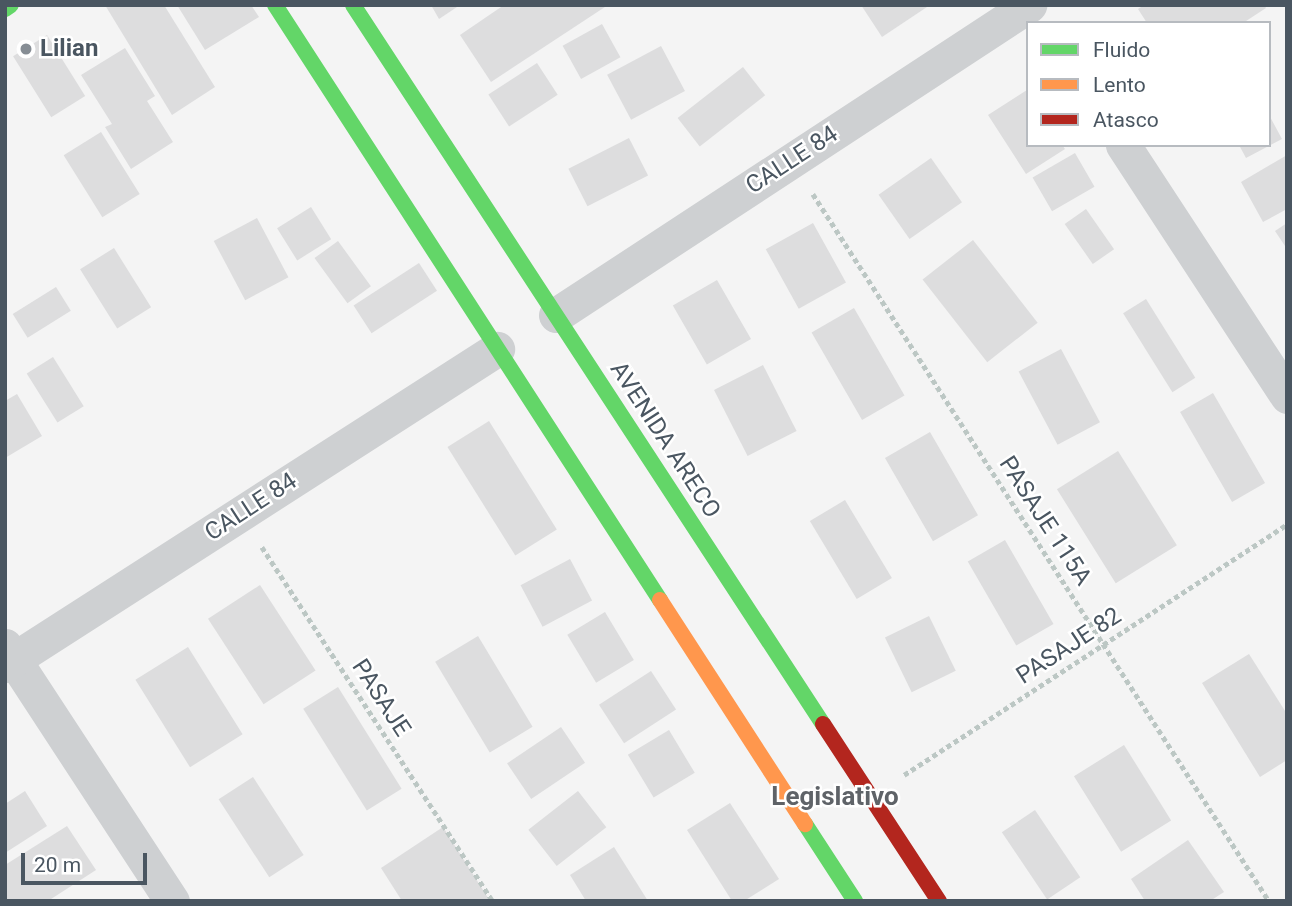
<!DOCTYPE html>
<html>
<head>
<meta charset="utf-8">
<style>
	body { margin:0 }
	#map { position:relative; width:1292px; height:906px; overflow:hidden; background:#f4f4f4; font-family:Roboto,sans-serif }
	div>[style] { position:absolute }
	.building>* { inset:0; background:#ddddde; transform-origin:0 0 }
	.path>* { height:4.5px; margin-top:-2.25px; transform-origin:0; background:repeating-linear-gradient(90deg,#bcc7c4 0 5px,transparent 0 8.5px) }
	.street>* { height:35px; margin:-17.5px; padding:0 17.5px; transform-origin:17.5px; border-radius:17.5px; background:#ced0d2 }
	.fast>* { height:16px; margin:-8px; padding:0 8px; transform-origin:8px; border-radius:8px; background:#63d668 }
	.slow>* { height:16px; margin:-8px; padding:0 8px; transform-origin:8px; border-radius:8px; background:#ff974d }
	.jam>* { height:16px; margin:-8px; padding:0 8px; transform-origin:8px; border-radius:8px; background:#b3261e }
	.dots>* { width:19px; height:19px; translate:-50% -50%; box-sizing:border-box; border:4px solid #fff; border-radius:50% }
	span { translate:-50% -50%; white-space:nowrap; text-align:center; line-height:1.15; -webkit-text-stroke:5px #fff; paint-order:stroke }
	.poi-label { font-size:24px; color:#4a5661; font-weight:700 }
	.left { translate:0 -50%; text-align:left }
	.street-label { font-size:24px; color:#4a5661 }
	.neighbourhood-label { font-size:26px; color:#5f6368; font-weight:700 }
	.frame { position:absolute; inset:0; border:7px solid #4a5661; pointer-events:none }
	.legend { position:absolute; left:1026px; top:21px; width:245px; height:126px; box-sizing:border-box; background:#fff; border:2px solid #b7bbc0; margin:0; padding:9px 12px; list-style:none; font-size:21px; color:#4a5661 }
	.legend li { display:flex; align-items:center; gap:14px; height:35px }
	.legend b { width:35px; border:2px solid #b7bbc0 }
	.scale { position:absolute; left:21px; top:853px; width:126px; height:32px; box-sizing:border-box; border:4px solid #4a5661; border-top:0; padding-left:9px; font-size:21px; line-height:24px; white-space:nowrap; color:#4a5661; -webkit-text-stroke:5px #fff; paint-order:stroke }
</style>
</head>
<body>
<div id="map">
	<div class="building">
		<i style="clip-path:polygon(105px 5px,164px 5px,215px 87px,172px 115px)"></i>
		<i style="clip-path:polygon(177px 5px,251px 5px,259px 17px,205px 50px)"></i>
		<i style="clip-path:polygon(431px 5px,460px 5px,439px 19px)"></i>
		<i style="clip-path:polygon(504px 5px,608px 5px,491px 82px,460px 35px)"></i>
		<i style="clip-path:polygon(861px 5px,930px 5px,882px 37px)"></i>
		<i style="clip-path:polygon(1144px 5px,1264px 5px,1266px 8px,1243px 23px,1147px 23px,1138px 9px)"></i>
		<i style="left:602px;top:24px;width:38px;height:45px;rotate:61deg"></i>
		<i style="left:47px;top:35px;width:72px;height:40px;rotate:58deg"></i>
		<i style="left:661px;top:46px;width:51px;height:61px;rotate:62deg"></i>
		<i style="clip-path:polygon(125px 48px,155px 96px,147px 101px,173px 142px,131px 169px,105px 127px,112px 124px,81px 75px)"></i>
		<i style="left:537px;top:63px;width:38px;height:58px;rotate:57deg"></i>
		<i style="left:743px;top:67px;width:36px;height:83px;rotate:52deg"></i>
		<i style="clip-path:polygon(1027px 90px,1028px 145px,1062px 145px,1065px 149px,1026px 174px,988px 115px)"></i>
		<i style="clip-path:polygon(1269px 115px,1282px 139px,1246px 158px,1239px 145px,1269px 145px)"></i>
		<i style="left:101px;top:132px;width:73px;height:44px;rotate:58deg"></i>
		<i style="left:629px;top:138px;width:42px;height:68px;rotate:63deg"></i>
		<i style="left:1075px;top:153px;width:39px;height:49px;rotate:60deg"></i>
		<i style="clip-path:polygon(1287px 155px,1287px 209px,1263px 222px,1241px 182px)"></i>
		<i style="left:931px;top:158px;width:54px;height:64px;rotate:55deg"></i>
		<i style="left:311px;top:207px;width:38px;height:40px;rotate:58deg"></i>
		<i style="left:1086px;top:209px;width:49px;height:26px;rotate:55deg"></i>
		<i style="left:257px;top:218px;width:67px;height:49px;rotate:62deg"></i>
		<i style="left:813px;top:223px;width:68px;height:54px;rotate:61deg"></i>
		<i style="clip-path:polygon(1287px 223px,1287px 249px,1275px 231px)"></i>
		<i style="left:973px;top:240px;width:105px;height:64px;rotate:52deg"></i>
		<i style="left:338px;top:241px;width:56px;height:29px;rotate:54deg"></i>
		<i style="left:114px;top:248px;width:70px;height:40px;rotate:58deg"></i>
		<i style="left:419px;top:263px;width:33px;height:78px;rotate:57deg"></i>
		<i style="left:717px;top:280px;width:68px;height:51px;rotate:60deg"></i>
		<i style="left:56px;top:287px;width:28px;height:51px;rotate:58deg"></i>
		<i style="left:1146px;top:299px;width:93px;height:27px;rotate:58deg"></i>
		<i style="left:854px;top:308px;width:101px;height:49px;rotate:60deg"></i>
		<i style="left:1061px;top:349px;width:83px;height:48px;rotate:62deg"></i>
		<i style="left:53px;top:357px;width:58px;height:31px;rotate:58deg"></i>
		<i style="left:763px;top:365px;width:74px;height:55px;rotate:63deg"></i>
		<i style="left:1213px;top:393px;width:104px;height:38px;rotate:60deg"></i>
		<i style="clip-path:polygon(17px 394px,42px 436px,5px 458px,5px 401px)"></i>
		<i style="left:489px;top:421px;width:128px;height:49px;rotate:58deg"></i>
		<i style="left:930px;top:432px;width:96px;height:52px;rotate:60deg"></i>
		<i style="left:1118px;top:451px;width:111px;height:72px;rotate:58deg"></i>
		<i style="left:845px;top:500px;width:91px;height:41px;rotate:59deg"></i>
		<i style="left:1005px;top:540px;width:97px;height:43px;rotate:60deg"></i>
		<i style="left:570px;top:559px;width:47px;height:56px;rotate:62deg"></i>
		<i style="left:260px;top:585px;width:102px;height:62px;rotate:57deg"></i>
		<i style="left:605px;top:612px;width:56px;height:44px;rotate:59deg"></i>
		<i style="left:929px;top:616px;width:61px;height:49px;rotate:64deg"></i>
		<i style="left:478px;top:636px;width:106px;height:50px;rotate:59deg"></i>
		<i style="left:188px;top:647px;width:103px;height:62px;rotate:58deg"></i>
		<i style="clip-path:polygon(1249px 654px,1287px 714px,1287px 760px,1260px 777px,1202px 683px)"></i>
		<i style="left:651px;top:671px;width:46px;height:62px;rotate:57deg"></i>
		<i style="left:338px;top:687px;width:120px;height:41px;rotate:58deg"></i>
		<i style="left:561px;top:727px;width:43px;height:65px;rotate:56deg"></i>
		<i style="left:669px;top:730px;width:50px;height:48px;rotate:59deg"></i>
		<i style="left:1124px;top:745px;width:89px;height:59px;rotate:58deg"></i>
		<i style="left:253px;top:777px;width:93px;height:41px;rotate:57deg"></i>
		<i style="clip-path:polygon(25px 791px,47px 826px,5px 853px,5px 804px)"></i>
		<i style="left:578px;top:791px;width:46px;height:63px;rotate:52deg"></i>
		<i style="clip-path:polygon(730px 803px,779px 879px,744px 901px,732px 901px,687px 830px)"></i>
		<i style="left:1035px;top:810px;width:81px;height:40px;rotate:56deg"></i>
		<i style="clip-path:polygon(67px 826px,96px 870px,48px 901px,5px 901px,5px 865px)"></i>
		<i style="clip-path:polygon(443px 827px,490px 901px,402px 901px,381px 868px)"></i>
		<i style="clip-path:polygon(1188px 840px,1224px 892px,1210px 901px,1145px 901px,1131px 879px)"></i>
		<i style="clip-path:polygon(614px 847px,648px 901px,586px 901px,570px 875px)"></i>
	</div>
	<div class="path">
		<i style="left:813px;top:194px;width:841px;rotate:57.18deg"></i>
		<i style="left:262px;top:547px;width:423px;rotate:56.9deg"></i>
		<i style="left:904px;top:775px;width:458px;rotate:-33.2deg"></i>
	</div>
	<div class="street">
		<i style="left:1123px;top:145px;width:300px;rotate:56.8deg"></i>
		<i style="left:556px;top:315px;width:566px;rotate:-33.24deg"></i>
		<i style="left:5px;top:646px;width:305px;rotate:56.8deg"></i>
		<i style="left:5px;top:665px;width:585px;rotate:-32.71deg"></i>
	</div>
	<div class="fast">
		<i style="left:275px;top:5px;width:709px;rotate:57.09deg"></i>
		<i style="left:353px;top:5px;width:859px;rotate:56.83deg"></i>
		<i style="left:5px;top:9px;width:7px;rotate:-34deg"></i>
		<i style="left:805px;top:824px;width:92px;rotate:57deg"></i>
	</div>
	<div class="slow">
		<i style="left:660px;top:600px;width:267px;rotate:57.1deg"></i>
	</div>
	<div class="jam">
		<i style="left:823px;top:724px;width:212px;rotate:56.8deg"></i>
	</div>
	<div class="dots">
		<i style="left:26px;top:49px;background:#868d94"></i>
	</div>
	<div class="poi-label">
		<span class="left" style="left:40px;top:49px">Lilian</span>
	</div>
	<div class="street-label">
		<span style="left:792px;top:160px;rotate:-33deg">CALLE 84</span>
		<span style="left:665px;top:440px;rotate:57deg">AVENIDA ARECO</span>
		<span style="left:251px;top:507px;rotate:-33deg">CALLE 84</span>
		<span style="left:1045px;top:521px;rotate:57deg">PASAJE 115A</span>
		<span style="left:1069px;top:646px;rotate:-33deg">PASAJE 82</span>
		<span style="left:381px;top:698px;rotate:57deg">PASAJE</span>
	</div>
	<div class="neighbourhood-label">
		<span style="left:835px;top:797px">Legislativo</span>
	</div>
	<div class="frame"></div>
	<ul class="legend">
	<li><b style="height:9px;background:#63d668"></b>Fluido</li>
	<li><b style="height:9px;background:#ff974d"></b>Lento</li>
	<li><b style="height:9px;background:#b3261e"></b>Atasco</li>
	</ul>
	<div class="scale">20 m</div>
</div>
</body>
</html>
